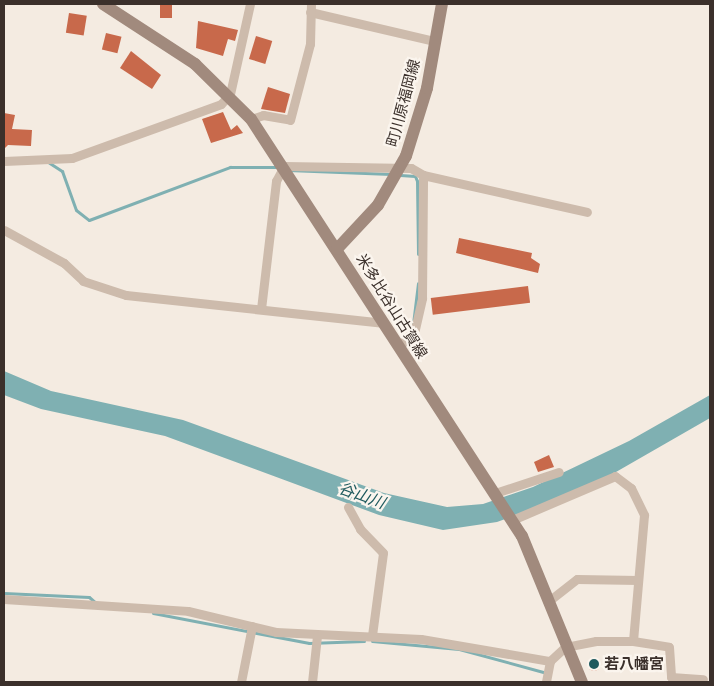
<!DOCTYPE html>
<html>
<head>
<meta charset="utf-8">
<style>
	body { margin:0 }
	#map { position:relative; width:714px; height:686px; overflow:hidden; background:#f4ebe1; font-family:Barlow,"Noto Sans JP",sans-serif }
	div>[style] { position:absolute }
	.water>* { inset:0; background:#7fb0b2 }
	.stream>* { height:3px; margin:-1.5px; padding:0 1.5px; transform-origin:1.5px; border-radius:1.5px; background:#7fb0b2 }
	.building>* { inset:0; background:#c8694b; transform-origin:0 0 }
	.round { border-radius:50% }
	.minor>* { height:9px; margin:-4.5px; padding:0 4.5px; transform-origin:4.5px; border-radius:4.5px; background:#cdbbac }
	.secondary>* { height:12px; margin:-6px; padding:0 6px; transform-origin:6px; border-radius:6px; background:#a18a7d }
	.dots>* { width:14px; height:14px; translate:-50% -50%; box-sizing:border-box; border:2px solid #fbf5ee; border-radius:50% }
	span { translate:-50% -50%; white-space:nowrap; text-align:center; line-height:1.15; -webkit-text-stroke:4.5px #fbf5ee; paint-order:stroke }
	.street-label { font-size:15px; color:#3b302b }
	.poi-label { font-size:15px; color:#3b302b; font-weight:700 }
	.left { translate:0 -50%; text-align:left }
	.water-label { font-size:16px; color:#1f5a5e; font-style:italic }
	.frame { position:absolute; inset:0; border:5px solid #3b302b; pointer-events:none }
</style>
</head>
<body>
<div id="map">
	<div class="water">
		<i style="clip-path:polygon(4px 371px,51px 391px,183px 420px,384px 493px,447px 507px,483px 504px,533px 487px,629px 441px,710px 395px,710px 418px,609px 476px,525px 512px,497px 522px,443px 530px,379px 515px,165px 436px,41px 409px,4px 395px)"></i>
	</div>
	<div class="stream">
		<i style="left:48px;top:162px;width:17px;rotate:33deg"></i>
		<i style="left:62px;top:171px;width:41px;rotate:70.3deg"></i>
		<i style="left:76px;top:210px;width:16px;rotate:38deg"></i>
		<i style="left:89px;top:220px;width:151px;rotate:-20.6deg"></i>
		<i style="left:230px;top:167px;width:47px"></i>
		<i style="left:288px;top:170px;width:103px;rotate:2.2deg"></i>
		<i style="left:400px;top:175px;width:15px;rotate:4deg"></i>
		<i style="left:415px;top:176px;width:5px;rotate:68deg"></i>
		<i style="left:417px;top:181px;width:73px;rotate:89.2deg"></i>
		<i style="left:413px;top:324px;width:41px;rotate:-83deg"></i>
		<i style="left:4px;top:593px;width:85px;rotate:2.7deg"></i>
		<i style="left:89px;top:597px;width:9px;rotate:41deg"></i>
		<i style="left:153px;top:613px;width:159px;rotate:10.9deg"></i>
		<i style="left:309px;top:643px;width:55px;rotate:-2.1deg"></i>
		<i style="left:372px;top:641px;width:87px;rotate:5.3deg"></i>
		<i style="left:459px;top:649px;width:91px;rotate:15.3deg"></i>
	</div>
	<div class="building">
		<i style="left:160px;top:4px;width:12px;height:14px"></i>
		<i style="left:69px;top:13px;width:18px;height:20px;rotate:9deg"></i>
		<i style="clip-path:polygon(198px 21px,238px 30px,235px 41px,228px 39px,223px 56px,196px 48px)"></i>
		<i style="left:106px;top:33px;width:16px;height:17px;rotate:14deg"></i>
		<i style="left:256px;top:36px;width:17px;height:24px;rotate:17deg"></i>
		<i style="clip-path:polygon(131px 51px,161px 75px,152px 89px,120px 68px)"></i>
		<i style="clip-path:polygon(268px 87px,290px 94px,285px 113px,261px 109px)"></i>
		<i style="clip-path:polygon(223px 112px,231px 130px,237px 125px,243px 133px,211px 143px,202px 119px)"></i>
		<i style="clip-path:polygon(4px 113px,15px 115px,12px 129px,32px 130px,31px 146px,8px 145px,4px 149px)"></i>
		<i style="clip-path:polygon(459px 238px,532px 253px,531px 258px,540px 264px,538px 273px,456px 253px)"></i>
		<i style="left:528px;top:286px;width:17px;height:98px;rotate:83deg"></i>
		<i style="clip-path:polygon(549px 455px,554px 467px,538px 472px,534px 462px)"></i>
		<i class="round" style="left:588px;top:659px;width:12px;height:12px"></i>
	</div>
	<div class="minor">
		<i style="left:310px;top:12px;width:128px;rotate:13.1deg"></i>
		<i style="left:251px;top:119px;width:13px;rotate:-18deg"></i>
		<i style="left:263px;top:115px;width:27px;rotate:10deg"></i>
		<i style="left:290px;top:120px;width:79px;rotate:-75.3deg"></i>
		<i style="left:310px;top:44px;width:40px;rotate:-88.6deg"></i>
		<i style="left:4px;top:161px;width:68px;rotate:-2.5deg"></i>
		<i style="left:72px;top:158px;width:158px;rotate:-19.9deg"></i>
		<i style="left:221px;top:104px;width:13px;rotate:-48deg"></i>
		<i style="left:230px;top:94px;width:92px;rotate:-77.5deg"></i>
		<i style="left:4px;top:230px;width:68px;rotate:28.8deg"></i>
		<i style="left:64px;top:263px;width:26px;rotate:43deg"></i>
		<i style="left:83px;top:281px;width:45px;rotate:18deg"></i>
		<i style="left:126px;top:295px;width:260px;rotate:6.2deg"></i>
		<i style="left:261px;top:309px;width:129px;rotate:-83.3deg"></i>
		<i style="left:276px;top:181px;width:17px;rotate:-62deg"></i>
		<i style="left:284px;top:166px;width:127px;rotate:0.9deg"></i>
		<i style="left:411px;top:168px;width:14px;rotate:30deg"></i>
		<i style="left:423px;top:175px;width:168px;rotate:12.7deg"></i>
		<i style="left:400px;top:346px;width:23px;rotate:-49deg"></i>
		<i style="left:415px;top:329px;width:32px;rotate:-77deg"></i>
		<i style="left:422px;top:298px;width:123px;rotate:-89.5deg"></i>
		<i style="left:495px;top:493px;width:67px;rotate:-18.2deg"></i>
		<i style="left:348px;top:507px;width:25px;rotate:61deg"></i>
		<i style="left:360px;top:529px;width:33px;rotate:46deg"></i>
		<i style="left:383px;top:553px;width:83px;rotate:97.6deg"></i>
		<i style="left:512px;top:520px;width:112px;rotate:-23.1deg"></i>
		<i style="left:615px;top:476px;width:20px;rotate:37deg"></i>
		<i style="left:631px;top:488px;width:30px;rotate:64deg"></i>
		<i style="left:644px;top:515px;width:126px;rotate:95deg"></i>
		<i style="left:633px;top:641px;width:37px;rotate:180deg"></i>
		<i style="left:596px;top:641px;width:32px;rotate:169deg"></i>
		<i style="left:565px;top:647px;width:21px;rotate:137deg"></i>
		<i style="left:550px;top:661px;width:21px;rotate:101deg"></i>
		<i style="left:4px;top:599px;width:184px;rotate:3.7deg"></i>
		<i style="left:188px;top:611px;width:90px;rotate:13.4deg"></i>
		<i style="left:276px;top:632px;width:145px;rotate:2.8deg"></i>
		<i style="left:421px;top:639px;width:131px;rotate:9.7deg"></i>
		<i style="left:550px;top:600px;width:34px;rotate:-38deg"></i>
		<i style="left:577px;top:579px;width:61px;rotate:0.9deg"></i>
		<i style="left:633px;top:641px;width:36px;rotate:9deg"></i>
		<i style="left:669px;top:647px;width:30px;rotate:86deg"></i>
		<i style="left:671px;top:677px;width:32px;rotate:4deg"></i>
		<i style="left:241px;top:682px;width:57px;rotate:-78.9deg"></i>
		<i style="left:312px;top:682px;width:46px;rotate:-83.8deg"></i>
	</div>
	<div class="secondary">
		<i style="left:103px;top:4px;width:110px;rotate:33.1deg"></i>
		<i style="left:195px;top:64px;width:78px;rotate:44.5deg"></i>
		<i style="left:251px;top:119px;width:497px;rotate:57deg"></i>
		<i style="left:522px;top:536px;width:158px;rotate:67.7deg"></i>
		<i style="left:337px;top:249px;width:60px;rotate:-47deg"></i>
		<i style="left:378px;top:205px;width:56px;rotate:-60.3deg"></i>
		<i style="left:406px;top:156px;width:71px;rotate:-72.8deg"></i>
		<i style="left:427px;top:88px;width:85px;rotate:-79.9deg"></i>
	</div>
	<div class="dots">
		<i style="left:594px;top:664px;background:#1f5a5e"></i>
	</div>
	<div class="street-label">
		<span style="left:403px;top:103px;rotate:-75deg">町川原福岡線</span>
		<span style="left:392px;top:306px;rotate:58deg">米多比谷山古賀線</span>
	</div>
	<div class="poi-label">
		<span class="left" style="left:604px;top:664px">若八幡宮</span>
	</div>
	<div class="water-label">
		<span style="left:362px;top:495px;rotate:20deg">谷山川</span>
	</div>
	<div class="frame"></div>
</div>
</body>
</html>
